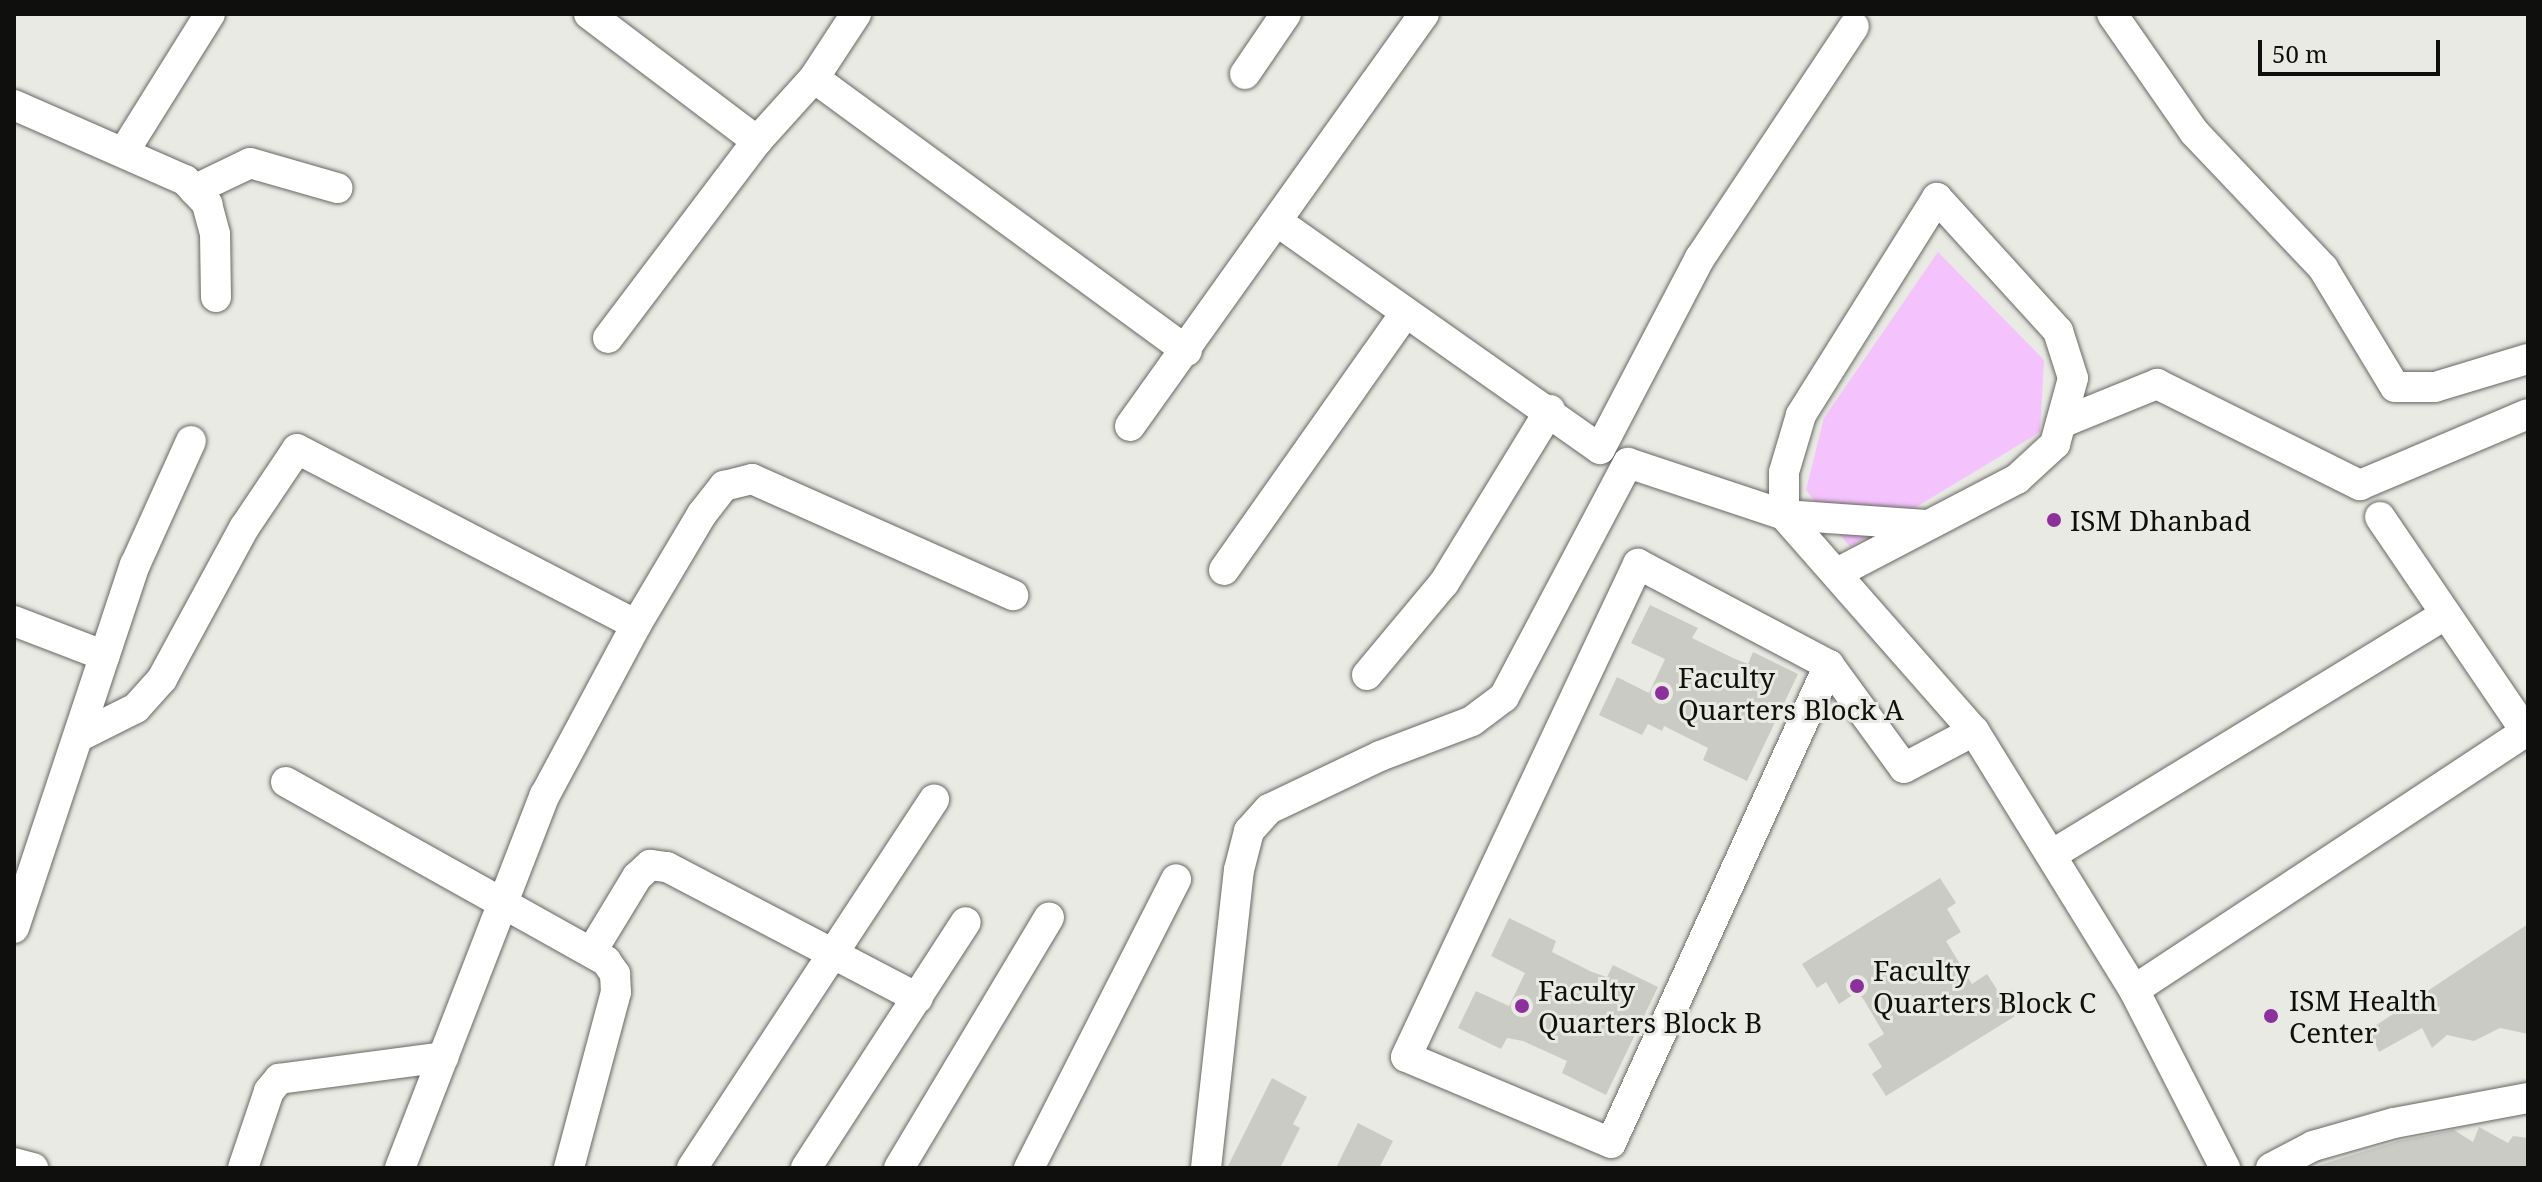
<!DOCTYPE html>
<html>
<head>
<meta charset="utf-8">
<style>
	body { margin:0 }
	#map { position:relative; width:2542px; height:1182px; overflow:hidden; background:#e9eae3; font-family:"Noto Serif",serif }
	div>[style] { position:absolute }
	.green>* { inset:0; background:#f4c2fd }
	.building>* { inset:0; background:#cbcbc5 }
	.roads { filter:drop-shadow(0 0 2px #676862) drop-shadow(0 0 2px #676862) }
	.minor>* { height:30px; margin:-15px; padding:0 15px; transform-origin:15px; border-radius:15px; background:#fff }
	.dots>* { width:22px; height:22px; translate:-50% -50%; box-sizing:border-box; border:4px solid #e9eae3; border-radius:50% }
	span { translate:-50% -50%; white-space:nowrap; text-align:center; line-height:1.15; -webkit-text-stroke:6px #e9eae3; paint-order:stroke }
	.poi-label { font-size:28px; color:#0f100d }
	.left { translate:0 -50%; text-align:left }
	.frame { position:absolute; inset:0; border:16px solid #0f100d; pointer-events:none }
	.scale { position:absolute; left:2258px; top:40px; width:182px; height:36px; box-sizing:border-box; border:4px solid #0f100d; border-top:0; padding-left:10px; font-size:24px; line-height:28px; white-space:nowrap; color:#0f100d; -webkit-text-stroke:6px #e9eae3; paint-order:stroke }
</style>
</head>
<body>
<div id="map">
	<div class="green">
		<i style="clip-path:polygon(1938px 252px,2044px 360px,2040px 432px,1850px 547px,1806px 490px,1824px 418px)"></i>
	</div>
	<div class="building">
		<i style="clip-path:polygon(1650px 605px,1698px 628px,1692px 638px,1733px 658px,1748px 664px,1753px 652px,1798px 674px,1747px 781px,1703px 760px,1708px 748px,1664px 726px,1662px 731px,1648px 724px,1642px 735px,1599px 715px,1617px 677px,1649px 693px,1665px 659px,1631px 643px)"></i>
		<i style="clip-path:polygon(1940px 878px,1956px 903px,1947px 909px,1961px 932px,1946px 941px,1972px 984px,1987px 974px,2001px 996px,2012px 990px,2025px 1010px,1886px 1096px,1872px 1074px,1882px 1067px,1868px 1044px,1884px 1034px,1864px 1000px,1857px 992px,1839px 1004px,1826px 982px,1817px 988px,1802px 964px)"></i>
		<i style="clip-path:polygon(1509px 918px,1556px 941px,1552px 952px,1592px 972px,1607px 977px,1613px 965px,1658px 987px,1606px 1095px,1562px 1073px,1567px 1061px,1523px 1041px,1507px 1038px,1501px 1049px,1458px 1028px,1476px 991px,1509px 1006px,1525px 973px,1491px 956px)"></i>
		<i style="clip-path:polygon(2528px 924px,2528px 1034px,2500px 1028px,2474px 1041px,2447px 1035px,2432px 1048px,2422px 1028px,2379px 1052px,2369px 1030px)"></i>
		<i style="clip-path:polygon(1272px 1078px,1307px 1097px,1293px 1124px,1300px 1128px,1280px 1168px,1227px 1168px)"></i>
		<i style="clip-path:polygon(1358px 1123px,1393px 1141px,1379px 1168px,1336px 1168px)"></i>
		<i style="clip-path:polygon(2479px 1127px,2508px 1143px,2513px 1136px,2528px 1138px,2528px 1168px,2310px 1168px,2398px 1141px,2454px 1130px,2473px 1142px)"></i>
	</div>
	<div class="roads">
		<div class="minor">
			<i style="left:589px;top:14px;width:211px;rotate:37.1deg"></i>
			<i style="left:2112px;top:14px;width:144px;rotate:55.2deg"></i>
			<i style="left:2194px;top:132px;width:187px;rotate:46.5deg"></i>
			<i style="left:2323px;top:268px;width:139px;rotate:58.8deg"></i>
			<i style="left:2395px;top:387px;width:40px"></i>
			<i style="left:2435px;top:387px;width:97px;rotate:-16.8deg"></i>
			<i style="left:1245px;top:74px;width:73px;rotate:-55.7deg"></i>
			<i style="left:814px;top:78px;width:462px;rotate:36.2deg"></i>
			<i style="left:14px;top:105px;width:187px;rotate:23.7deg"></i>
			<i style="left:185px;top:180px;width:33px;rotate:47deg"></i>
			<i style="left:207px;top:204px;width:31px;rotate:75deg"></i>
			<i style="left:215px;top:234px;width:63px;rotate:89.1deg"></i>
			<i style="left:125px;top:150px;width:160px;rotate:-58deg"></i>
			<i style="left:194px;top:190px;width:62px;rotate:-25.7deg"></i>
			<i style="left:250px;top:163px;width:91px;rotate:16deg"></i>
			<i style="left:1278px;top:222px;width:394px;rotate:35.2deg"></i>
			<i style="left:1600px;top:449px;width:216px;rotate:-62.4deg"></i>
			<i style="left:1700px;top:258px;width:278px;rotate:-56.4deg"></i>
			<i style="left:608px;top:338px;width:247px;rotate:-52.9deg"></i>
			<i style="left:757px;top:141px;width:85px;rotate:-47.9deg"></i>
			<i style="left:814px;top:78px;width:77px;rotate:-56.7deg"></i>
			<i style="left:2061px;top:423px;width:104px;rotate:-22.1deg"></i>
			<i style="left:2157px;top:384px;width:227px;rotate:26.5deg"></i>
			<i style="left:2360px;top:485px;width:182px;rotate:-22.9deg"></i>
			<i style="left:1130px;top:426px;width:506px;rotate:-54.49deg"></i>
			<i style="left:2380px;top:517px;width:263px;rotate:55.8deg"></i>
			<i style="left:1224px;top:570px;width:314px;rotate:-54.8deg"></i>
			<i style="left:1837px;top:573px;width:203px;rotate:-27.6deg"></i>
			<i style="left:2017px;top:479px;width:52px;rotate:-42.6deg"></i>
			<i style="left:2055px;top:444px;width:68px;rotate:-74.7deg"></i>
			<i style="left:2073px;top:378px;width:49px;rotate:-107.7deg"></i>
			<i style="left:2058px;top:331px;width:180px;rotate:-132.3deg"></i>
			<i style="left:1937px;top:198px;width:256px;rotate:122.1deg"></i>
			<i style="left:1801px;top:415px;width:59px;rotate:106.6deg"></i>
			<i style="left:1784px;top:472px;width:43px;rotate:90deg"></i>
			<i style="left:1784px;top:515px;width:288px;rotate:48.7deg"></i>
			<i style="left:1974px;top:731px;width:304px;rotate:58.3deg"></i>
			<i style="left:2134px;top:990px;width:200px;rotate:62.9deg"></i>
			<i style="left:14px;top:621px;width:97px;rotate:21deg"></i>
			<i style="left:1829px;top:665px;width:525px;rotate:114.52deg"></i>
			<i style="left:1611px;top:1143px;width:222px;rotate:-157.2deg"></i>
			<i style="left:1406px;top:1057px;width:545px;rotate:-64.8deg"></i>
			<i style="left:1638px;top:564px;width:216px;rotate:27.9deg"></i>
			<i style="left:1829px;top:665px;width:127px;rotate:53.9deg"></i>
			<i style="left:1904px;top:768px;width:79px;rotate:-27.9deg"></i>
			<i style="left:1367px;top:675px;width:120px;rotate:-50.1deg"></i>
			<i style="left:1444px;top:583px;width:203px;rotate:-58.5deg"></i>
			<i style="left:80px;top:736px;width:63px;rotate:-26.6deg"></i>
			<i style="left:136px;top:708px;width:39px;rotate:-48deg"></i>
			<i style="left:162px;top:679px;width:172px;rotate:-61.5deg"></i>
			<i style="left:244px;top:528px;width:95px;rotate:-56.1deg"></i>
			<i style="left:297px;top:449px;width:382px;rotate:27.4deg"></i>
			<i style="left:286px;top:782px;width:367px;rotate:29.2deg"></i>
			<i style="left:606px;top:961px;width:16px;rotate:55deg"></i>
			<i style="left:615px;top:974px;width:18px;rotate:87deg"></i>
			<i style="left:616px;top:992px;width:182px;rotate:105deg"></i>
			<i style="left:2053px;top:854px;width:458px;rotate:-31.4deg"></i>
			<i style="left:14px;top:928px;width:383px;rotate:-71.6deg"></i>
			<i style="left:135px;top:565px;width:136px;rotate:-65.7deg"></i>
			<i style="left:592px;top:951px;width:87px;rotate:-58.7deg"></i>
			<i style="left:637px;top:877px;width:18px;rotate:-43deg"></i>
			<i style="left:650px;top:865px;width:17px;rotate:7deg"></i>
			<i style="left:667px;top:867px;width:283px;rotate:27.6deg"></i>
			<i style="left:2134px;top:990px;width:469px;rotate:-33.4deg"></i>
			<i style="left:14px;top:1163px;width:20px;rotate:15deg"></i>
			<i style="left:243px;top:1168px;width:81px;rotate:-71.3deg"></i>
			<i style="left:269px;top:1091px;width:16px;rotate:-50deg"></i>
			<i style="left:279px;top:1079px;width:166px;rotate:-7.6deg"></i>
			<i style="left:400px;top:1168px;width:400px;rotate:-68.8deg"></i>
			<i style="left:545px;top:795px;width:193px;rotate:-61.8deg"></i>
			<i style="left:636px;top:625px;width:129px;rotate:-59.3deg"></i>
			<i style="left:702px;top:514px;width:36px;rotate:-52deg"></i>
			<i style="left:724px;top:486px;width:29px;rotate:-14deg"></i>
			<i style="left:752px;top:479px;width:286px;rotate:24deg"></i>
			<i style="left:692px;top:1168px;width:441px;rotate:-56.7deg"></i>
			<i style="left:806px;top:1168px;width:293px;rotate:-57deg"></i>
			<i style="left:899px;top:1168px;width:292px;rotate:-59.1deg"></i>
			<i style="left:1029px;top:1168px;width:324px;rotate:-63deg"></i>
			<i style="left:1206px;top:1168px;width:300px;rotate:-83.7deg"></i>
			<i style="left:1239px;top:870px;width:40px;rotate:-75.6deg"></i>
			<i style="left:1249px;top:831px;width:30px;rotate:-48deg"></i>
			<i style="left:1269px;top:809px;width:123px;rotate:-25.5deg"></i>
			<i style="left:1380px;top:756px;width:98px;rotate:-20.8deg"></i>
			<i style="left:1472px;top:721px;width:40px;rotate:-37deg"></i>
			<i style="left:1504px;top:697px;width:265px;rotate:-62.1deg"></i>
			<i style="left:1628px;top:463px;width:164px;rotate:18.4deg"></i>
			<i style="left:1784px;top:515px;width:142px;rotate:4deg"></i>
			<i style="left:2271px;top:1168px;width:47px;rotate:-27.6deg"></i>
			<i style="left:2313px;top:1146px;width:84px;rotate:-15.9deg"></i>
			<i style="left:2394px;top:1123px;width:136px;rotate:-10.6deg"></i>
		</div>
	</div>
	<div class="dots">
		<i style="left:2054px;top:520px;background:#8c319c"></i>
		<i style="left:1662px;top:693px;background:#8c319c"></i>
		<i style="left:1857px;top:986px;background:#8c319c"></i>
		<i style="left:1522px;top:1006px;background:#8c319c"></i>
		<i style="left:2271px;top:1016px;background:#8c319c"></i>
	</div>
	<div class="poi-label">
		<span class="left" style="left:2070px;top:520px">ISM Dhanbad</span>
		<span class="left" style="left:1678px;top:693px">Faculty<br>Quarters Block A</span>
		<span class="left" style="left:1873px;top:986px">Faculty<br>Quarters Block C</span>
		<span class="left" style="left:1538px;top:1006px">Faculty<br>Quarters Block B</span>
		<span class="left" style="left:2289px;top:1016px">ISM Health<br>Center</span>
	</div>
	<div class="frame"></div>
	<div class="scale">50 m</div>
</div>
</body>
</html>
